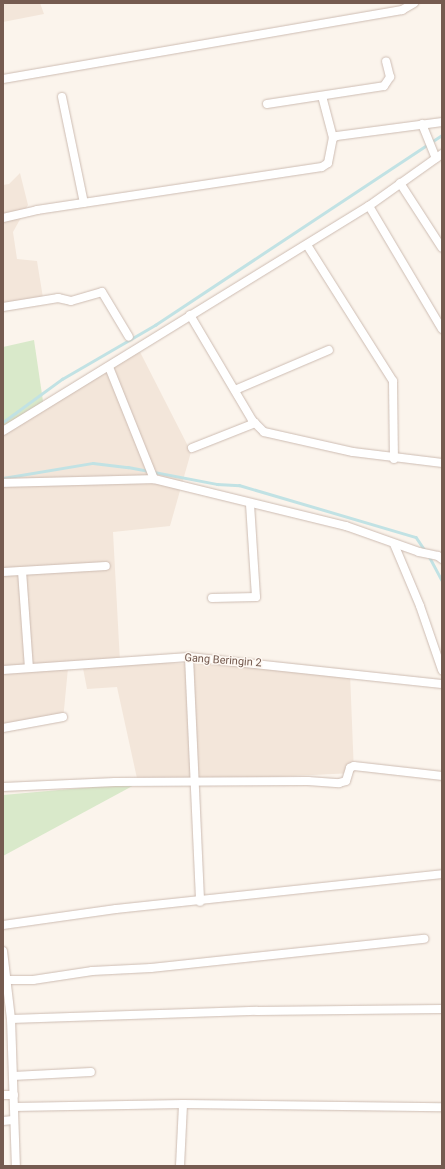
<!DOCTYPE html>
<html>
<head>
<meta charset="utf-8">
<style>
	body { margin:0 }
	#map { position:relative; width:445px; height:1169px; overflow:hidden; background:#fbf4ec; font-family:Roboto,sans-serif }
	div>[style] { position:absolute }
	.residential>* { inset:0; background:#f3e6da }
	.green>* { inset:0; background:#d9e9ca }
	.stream>* { height:2.5px; margin:-1.25px; padding:0 1.25px; transform-origin:1.25px; border-radius:1.25px; background:#c1e2e4 }
	.roads { filter:drop-shadow(0 0 1px #cdbcb2) drop-shadow(0 0 1px #cdbcb2) }
	.minor>* { height:8px; margin:-4px; padding:0 4px; transform-origin:4px; border-radius:4px; background:#fff }
	span { translate:-50% -50%; white-space:nowrap; text-align:center; line-height:1.15; -webkit-text-stroke:3px #fef8f2; paint-order:stroke }
	.street-label { font-size:11px; color:#755b50 }
	.frame { position:absolute; inset:0; border:4px solid #755b50; pointer-events:none }
</style>
</head>
<body>
<div id="map">
	<div class="residential">
		<i style="clip-path:polygon(3px 3px,40px 3px,44px 14px,3px 22px)"></i>
		<i style="clip-path:polygon(20px 173px,28px 205px,13px 232px,17px 259px,37px 261px,44px 304px,3px 310px,3px 185px,9px 184px)"></i>
		<i style="clip-path:polygon(139px 350px,191px 452px,170px 526px,113px 532px,120px 662px,282px 666px,350px 673px,354px 773px,138px 783px,117px 687px,87px 689px,82px 663px,68px 668px,63px 720px,3px 729px,3px 432px)"></i>
	</div>
	<div class="green">
		<i style="clip-path:polygon(34px 340px,44px 408px,3px 432px,3px 347px)"></i>
		<i style="clip-path:polygon(138px 783px,3px 856px,3px 795px)"></i>
	</div>
	<div class="stream">
		<i style="left:3px;top:422px;width:73px;rotate:-36.1deg"></i>
		<i style="left:62px;top:379px;width:108px;rotate:-30.1deg"></i>
		<i style="left:155px;top:325px;width:344px;rotate:-33.5deg"></i>
		<i style="left:3px;top:478px;width:91px;rotate:-9.5deg"></i>
		<i style="left:93px;top:463px;width:35px;rotate:7deg"></i>
		<i style="left:128px;top:467px;width:91px;rotate:10.8deg"></i>
		<i style="left:217px;top:484px;width:22px;rotate:3deg"></i>
		<i style="left:239px;top:485px;width:184px;rotate:16.4deg"></i>
		<i style="left:416px;top:537px;width:18px;rotate:56deg"></i>
		<i style="left:429px;top:556px;width:27px;rotate:62deg"></i>
	</div>
	<div class="roads">
		<div class="minor">
			<i style="left:3px;top:79px;width:405px;rotate:-9.8deg"></i>
			<i style="left:402px;top:10px;width:14px;rotate:-30deg"></i>
			<i style="left:322px;top:96px;width:43px;rotate:75.3deg"></i>
			<i style="left:62px;top:97px;width:108px;rotate:78.3deg"></i>
			<i style="left:267px;top:104px;width:118px;rotate:-8.7deg"></i>
			<i style="left:384px;top:86px;width:11px;rotate:-56deg"></i>
			<i style="left:390px;top:77px;width:16px;rotate:-104deg"></i>
			<i style="left:422px;top:124px;width:37px;rotate:68deg"></i>
			<i style="left:400px;top:183px;width:77px;rotate:57.1deg"></i>
			<i style="left:369px;top:206px;width:143px;rotate:59.3deg"></i>
			<i style="left:3px;top:218px;width:35px;rotate:-13deg"></i>
			<i style="left:37px;top:210px;width:288px;rotate:-8.6deg"></i>
			<i style="left:322px;top:167px;width:7px;rotate:-34deg"></i>
			<i style="left:328px;top:163px;width:25px;rotate:-79deg"></i>
			<i style="left:333px;top:138px;width:4px;rotate:-27deg"></i>
			<i style="left:337px;top:136px;width:106px;rotate:-7.6deg"></i>
			<i style="left:307px;top:245px;width:161px;rotate:57.7deg"></i>
			<i style="left:393px;top:381px;width:78px;rotate:89.3deg"></i>
			<i style="left:3px;top:307px;width:56px;rotate:-9.3deg"></i>
			<i style="left:58px;top:298px;width:13px;rotate:13deg"></i>
			<i style="left:71px;top:301px;width:32px;rotate:-16deg"></i>
			<i style="left:102px;top:292px;width:52px;rotate:59deg"></i>
			<i style="left:190px;top:315px;width:122px;rotate:59.4deg"></i>
			<i style="left:252px;top:420px;width:17px;rotate:45deg"></i>
			<i style="left:264px;top:432px;width:91px;rotate:12.7deg"></i>
			<i style="left:353px;top:452px;width:90px;rotate:7deg"></i>
			<i style="left:235px;top:390px;width:102px;rotate:-23.1deg"></i>
			<i style="left:3px;top:431px;width:430px;rotate:-31.6deg"></i>
			<i style="left:369px;top:206px;width:90px;rotate:-35.5deg"></i>
			<i style="left:192px;top:448px;width:68px;rotate:-21.6deg"></i>
			<i style="left:154px;top:479px;width:198px;rotate:13.8deg"></i>
			<i style="left:346px;top:526px;width:77px;rotate:19.6deg"></i>
			<i style="left:419px;top:552px;width:19px;rotate:12deg"></i>
			<i style="left:438px;top:556px;width:5px;rotate:37deg"></i>
			<i style="left:3px;top:483px;width:151px;rotate:-1.5deg"></i>
			<i style="left:154px;top:479px;width:121px;rotate:-111.9deg"></i>
			<i style="left:394px;top:544px;width:67px;rotate:67.2deg"></i>
			<i style="left:420px;top:606px;width:68px;rotate:71deg"></i>
			<i style="left:22px;top:571px;width:97px;rotate:85.9deg"></i>
			<i style="left:3px;top:572px;width:103px;rotate:-3.3deg"></i>
			<i style="left:212px;top:598px;width:44px;rotate:-1.3deg"></i>
			<i style="left:256px;top:597px;width:94px;rotate:-93.7deg"></i>
			<i style="left:189px;top:657px;width:245px;rotate:87.4deg"></i>
			<i style="left:3px;top:670px;width:186px;rotate:-4deg"></i>
			<i style="left:189px;top:657px;width:254px;rotate:6.1deg"></i>
			<i style="left:3px;top:728px;width:61px;rotate:-10.4deg"></i>
			<i style="left:3px;top:787px;width:112px;rotate:-2.6deg"></i>
			<i style="left:115px;top:782px;width:193px;rotate:-0.3deg"></i>
			<i style="left:308px;top:781px;width:31px;rotate:4deg"></i>
			<i style="left:339px;top:783px;width:7px;rotate:-16deg"></i>
			<i style="left:346px;top:781px;width:14px;rotate:-73deg"></i>
			<i style="left:350px;top:768px;width:4px;rotate:-27deg"></i>
			<i style="left:354px;top:766px;width:89px;rotate:6.5deg"></i>
			<i style="left:3px;top:925px;width:114px;rotate:-8.1deg"></i>
			<i style="left:116px;top:909px;width:328px;rotate:-6.1deg"></i>
			<i style="left:3px;top:951px;width:68px;rotate:83.3deg"></i>
			<i style="left:11px;top:1019px;width:147px;rotate:88.1deg"></i>
			<i style="left:6px;top:980px;width:27px"></i>
			<i style="left:33px;top:980px;width:60px;rotate:-8.7deg"></i>
			<i style="left:92px;top:971px;width:59px;rotate:-2.9deg"></i>
			<i style="left:151px;top:968px;width:275px;rotate:-6.1deg"></i>
			<i style="left:11px;top:1019px;width:246px;rotate:-1.9deg"></i>
			<i style="left:257px;top:1011px;width:185px;rotate:-0.6deg"></i>
			<i style="left:13px;top:1076px;width:78px;rotate:-2.9deg"></i>
			<i style="left:3px;top:1095px;width:11px"></i>
			<i style="left:14px;top:1107px;width:169px;rotate:-1deg"></i>
			<i style="left:183px;top:1104px;width:259px;rotate:0.7deg"></i>
			<i style="left:3px;top:1121px;width:10px;rotate:-6deg"></i>
			<i style="left:180px;top:1166px;width:62px;rotate:-87.2deg"></i>
		</div>
	</div>
	<div class="street-label">
		<span style="left:223px;top:661px;rotate:4deg">Gang Beringin 2</span>
	</div>
	<div class="frame"></div>
</div>
</body>
</html>
